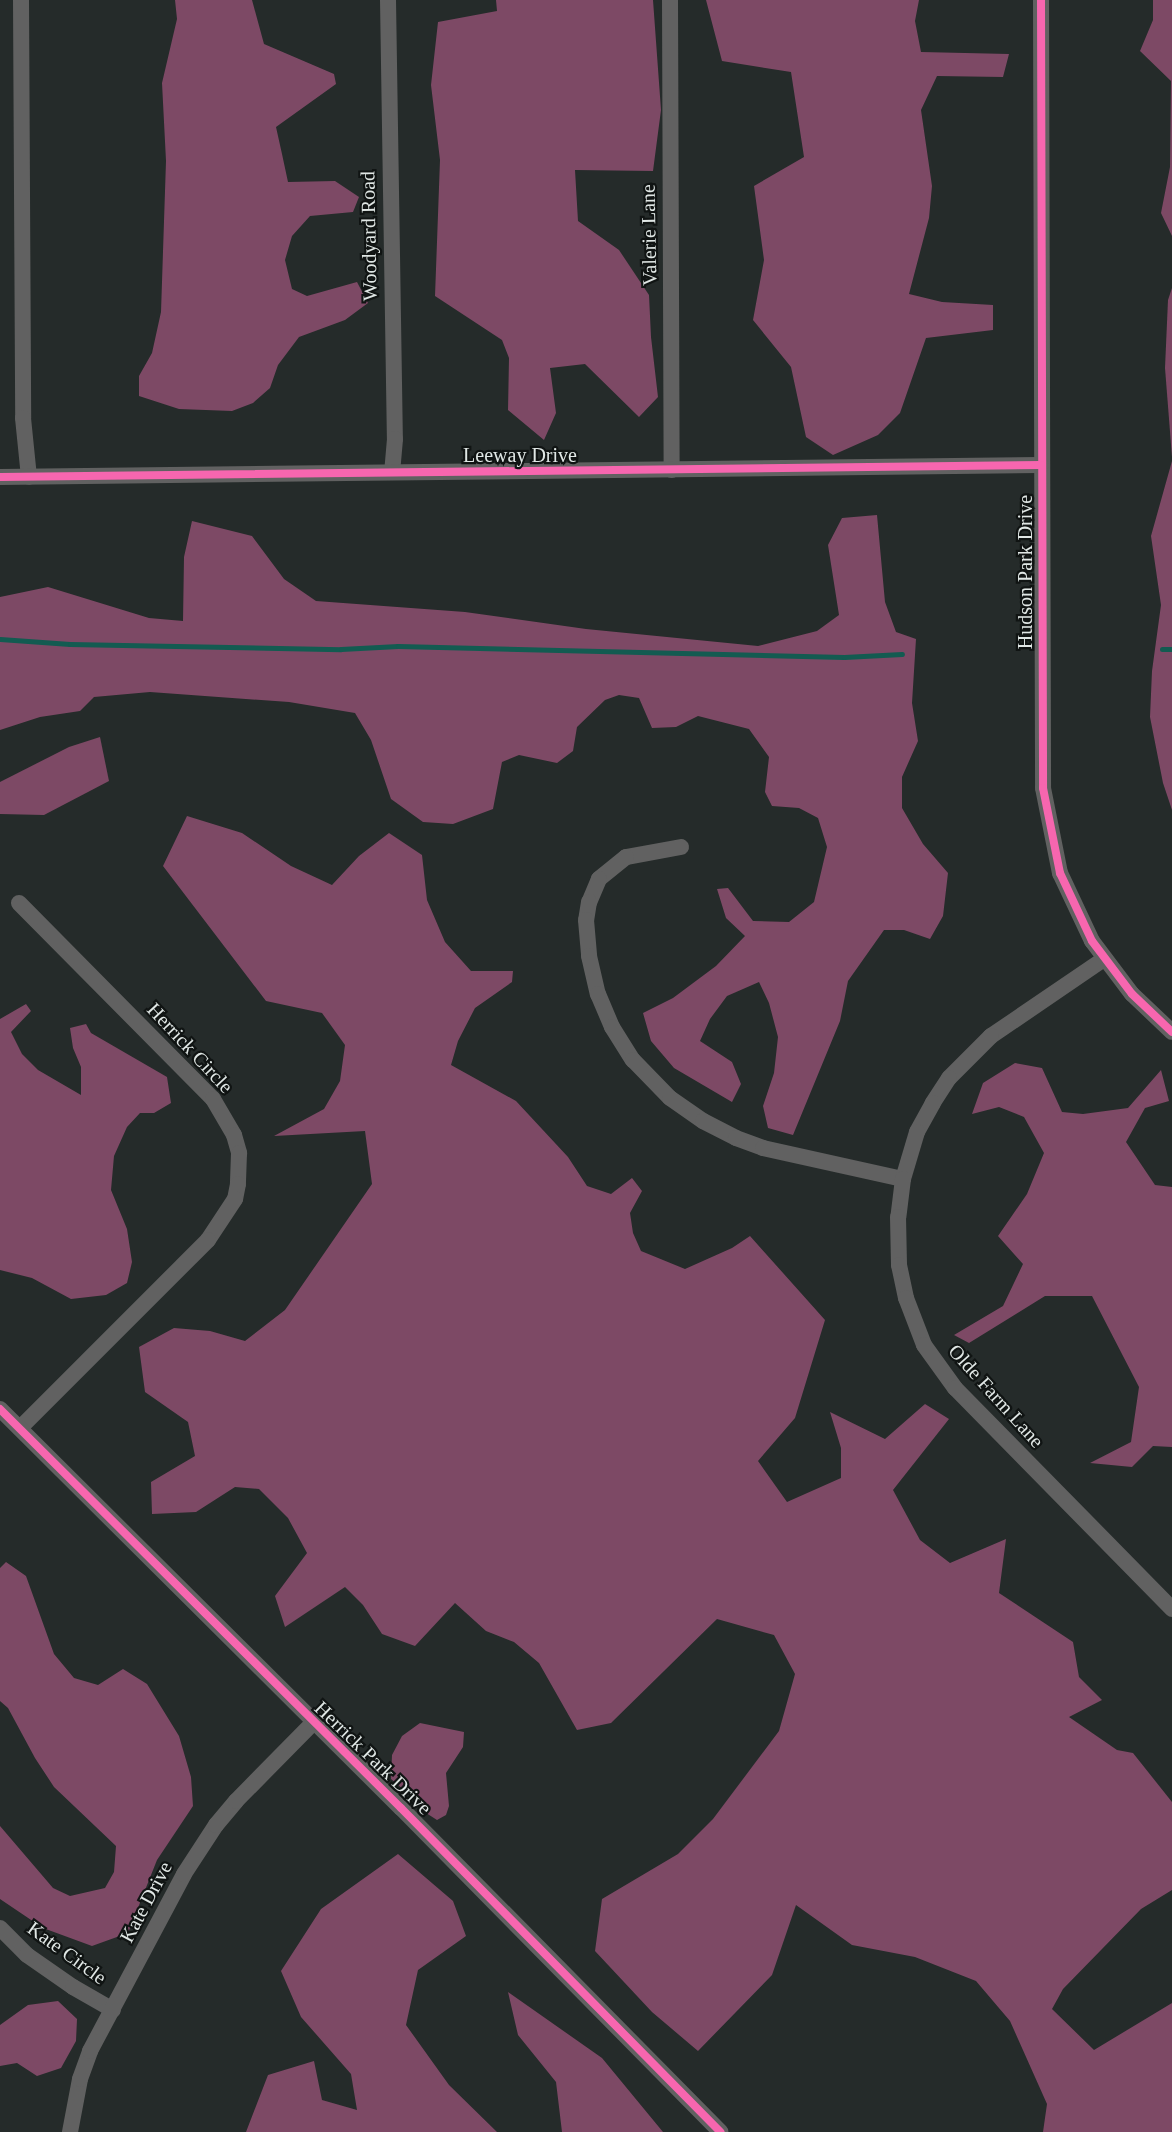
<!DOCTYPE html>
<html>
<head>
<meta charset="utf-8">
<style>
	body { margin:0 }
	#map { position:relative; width:1172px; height:2132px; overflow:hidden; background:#252b2a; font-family:Georgia,serif }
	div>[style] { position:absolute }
	.forest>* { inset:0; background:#7d4965 }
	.stream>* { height:5px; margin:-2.5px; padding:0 2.5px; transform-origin:2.5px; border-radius:2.5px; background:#135b51 }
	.minor>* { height:16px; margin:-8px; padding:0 8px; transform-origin:8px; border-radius:8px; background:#616161 }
	.cycleway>* { height:8px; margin:-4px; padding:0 4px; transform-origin:4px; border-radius:4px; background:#f766af }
	span { translate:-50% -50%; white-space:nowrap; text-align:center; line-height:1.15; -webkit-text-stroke:4.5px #101413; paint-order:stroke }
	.street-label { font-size:20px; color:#e0e7e5 }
</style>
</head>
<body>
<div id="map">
	<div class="forest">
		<i style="clip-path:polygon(175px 0,252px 0,264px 44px,334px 74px,336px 84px,276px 127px,282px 154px,288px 182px,335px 181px,359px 197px,353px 212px,310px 216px,292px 236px,285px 260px,292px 289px,307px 296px,357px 282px,368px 303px,345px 320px,299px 337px,278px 365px,270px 388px,253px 403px,232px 411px,179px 409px,139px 396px,139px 376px,152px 353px,161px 312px,166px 161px,162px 83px,177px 19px)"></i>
		<i style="clip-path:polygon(496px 0,653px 0,661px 110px,653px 171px,575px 170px,578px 221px,619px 250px,649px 295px,651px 337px,658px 397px,639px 417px,585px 364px,550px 368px,556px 413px,544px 440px,508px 410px,509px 358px,502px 340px,435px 296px,440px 160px,431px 85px,438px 22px,497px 11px)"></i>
		<i style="clip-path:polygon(706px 0,919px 0,915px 21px,921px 52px,1009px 54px,1003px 77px,937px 76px,921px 110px,932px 186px,929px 218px,909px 294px,942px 302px,993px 305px,993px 330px,926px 338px,900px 413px,878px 435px,833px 455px,806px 437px,791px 367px,753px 320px,764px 260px,754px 186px,804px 157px,791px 72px,722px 61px)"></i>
		<i style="clip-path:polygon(1153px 0,1172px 0,1172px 236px,1161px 213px,1170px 167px,1171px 81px,1140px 51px,1153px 20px)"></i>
		<i style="clip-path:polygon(1172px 288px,1172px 457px,1165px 368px,1168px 300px)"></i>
		<i style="clip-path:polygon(1172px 461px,1172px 810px,1163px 783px,1150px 717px,1152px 671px,1161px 605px,1151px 536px)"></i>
		<i style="clip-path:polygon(877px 515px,885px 602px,896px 632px,916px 639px,912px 703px,918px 741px,902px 777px,902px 808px,923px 844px,948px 873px,943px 916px,930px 939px,904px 930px,884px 930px,848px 981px,840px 1021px,793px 1135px,768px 1128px,763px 1106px,774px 1073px,778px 1037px,769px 1003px,759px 982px,727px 996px,710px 1019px,700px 1041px,732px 1062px,741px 1084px,732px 1102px,674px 1068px,651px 1041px,643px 1013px,673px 998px,716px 966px,745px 936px,726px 918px,717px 889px,728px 888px,753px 921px,789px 922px,814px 902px,827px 847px,818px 818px,799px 808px,772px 806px,765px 792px,769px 757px,749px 729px,698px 716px,676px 727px,652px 728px,639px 698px,619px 695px,605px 700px,577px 727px,573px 751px,557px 763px,519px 755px,502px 762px,493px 809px,453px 824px,423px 822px,391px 799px,371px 740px,355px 713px,289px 702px,150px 692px,94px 697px,80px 711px,40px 717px,0 730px,0 597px,48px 587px,149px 618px,183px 621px,184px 557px,192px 521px,252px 536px,284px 579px,316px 601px,465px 612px,586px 629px,758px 646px,817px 631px,839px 615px,828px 545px,842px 518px)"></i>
		<i style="clip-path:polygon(100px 737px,109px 781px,44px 815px,0 814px,0 782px,69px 747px)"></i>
		<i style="clip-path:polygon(187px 816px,242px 833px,291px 866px,332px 885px,359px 856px,389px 833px,422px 855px,427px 900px,445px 942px,471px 971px,513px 971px,512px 982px,475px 1008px,458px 1041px,451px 1065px,516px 1101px,568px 1157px,587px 1186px,611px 1194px,632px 1178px,642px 1191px,630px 1213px,633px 1233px,641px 1251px,685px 1269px,732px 1248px,750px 1236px,825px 1320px,795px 1418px,758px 1461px,787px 1502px,841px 1478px,841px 1448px,830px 1412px,885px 1439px,925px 1404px,949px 1419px,893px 1490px,920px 1540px,950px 1563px,1006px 1539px,999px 1593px,1073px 1642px,1079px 1677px,1102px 1700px,1069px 1717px,1117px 1750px,1133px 1753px,1172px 1802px,1172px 1890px,1141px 1909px,1063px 1989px,1052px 2009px,1094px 2050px,1172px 2003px,1172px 2132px,1043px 2132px,1047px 2104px,1010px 2021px,976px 1981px,915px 1957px,852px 1945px,796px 1905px,772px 1975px,698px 2051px,652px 2012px,595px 1951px,602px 1899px,678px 1854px,713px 1819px,779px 1731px,795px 1674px,774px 1635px,717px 1619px,611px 1723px,577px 1730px,539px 1663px,514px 1642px,486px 1631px,455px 1603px,415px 1646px,382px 1634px,363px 1605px,345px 1587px,285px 1627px,275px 1596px,307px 1553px,288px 1518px,259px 1489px,235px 1487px,196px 1512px,152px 1514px,151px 1482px,195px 1456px,188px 1422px,145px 1392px,139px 1347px,174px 1328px,210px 1331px,245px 1341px,285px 1310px,372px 1184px,365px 1131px,274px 1136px,324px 1109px,340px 1081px,345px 1045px,322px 1013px,266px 1001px,163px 866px)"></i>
		<i style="clip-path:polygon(26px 1004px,31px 1011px,11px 1032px,22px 1054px,38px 1070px,81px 1095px,81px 1067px,73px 1048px,70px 1028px,86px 1024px,91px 1033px,167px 1077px,171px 1103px,154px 1113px,140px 1113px,127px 1127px,114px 1156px,111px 1190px,127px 1229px,132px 1262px,127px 1283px,106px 1295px,71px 1299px,32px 1278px,0 1270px,0 1019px)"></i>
		<i style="clip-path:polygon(1015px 1063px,1042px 1068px,1062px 1112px,1083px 1114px,1128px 1108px,1161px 1070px,1169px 1101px,1145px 1108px,1126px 1142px,1155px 1185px,1172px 1187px,1172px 1447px,1153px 1446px,1132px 1467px,1090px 1463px,1131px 1442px,1139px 1387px,1092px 1296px,1045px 1296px,969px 1343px,954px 1335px,1003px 1306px,1023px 1264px,998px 1236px,1027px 1194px,1044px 1153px,1024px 1117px,999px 1107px,972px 1114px,983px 1083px)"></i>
		<i style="clip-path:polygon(6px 1562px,26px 1576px,54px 1654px,74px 1678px,98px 1685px,123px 1669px,147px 1684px,179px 1736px,191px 1777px,193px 1806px,157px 1860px,128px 1933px,92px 1946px,43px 1928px,0 1899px,0 1826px,53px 1888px,70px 1896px,105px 1888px,114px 1872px,116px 1846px,54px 1787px,35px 1758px,8px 1708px,0 1701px,0 1568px)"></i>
		<i style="clip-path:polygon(420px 1723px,464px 1732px,463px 1747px,446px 1773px,449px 1806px,446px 1815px,437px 1820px,423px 1811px,422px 1805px,391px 1779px,392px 1755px,402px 1736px)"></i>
		<i style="clip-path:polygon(398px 1854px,453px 1901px,466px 1936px,418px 1970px,406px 2025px,449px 2085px,497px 2132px,246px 2132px,268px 2075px,314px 2061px,322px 2100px,357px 2110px,351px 2074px,301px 2017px,281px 1971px,321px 1909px)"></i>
		<i style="clip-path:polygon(508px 1992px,602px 2058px,663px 2132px,562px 2132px,556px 2082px,518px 2035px)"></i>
		<i style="clip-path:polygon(58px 2001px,77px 2019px,76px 2041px,61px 2068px,37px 2076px,17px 2063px,0 2066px,0 2025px,28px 2005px)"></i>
	</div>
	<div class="stream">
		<i style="left:0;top:639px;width:70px;rotate:4.1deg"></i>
		<i style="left:70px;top:644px;width:271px;rotate:1.1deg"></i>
		<i style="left:341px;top:649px;width:57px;rotate:-3deg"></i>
		<i style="left:398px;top:646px;width:446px;rotate:1.4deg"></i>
		<i style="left:844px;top:657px;width:58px;rotate:-3deg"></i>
		<i style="left:1162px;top:649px;width:10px"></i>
	</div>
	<div class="minor">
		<i style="left:21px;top:0;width:418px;rotate:89.7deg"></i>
		<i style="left:23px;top:418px;width:59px;rotate:84.2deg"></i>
		<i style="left:388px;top:0;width:439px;rotate:89.1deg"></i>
		<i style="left:395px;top:439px;width:33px;rotate:95deg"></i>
		<i style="left:670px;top:0;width:470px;rotate:89.8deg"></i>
		<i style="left:1041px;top:0;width:788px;rotate:89.85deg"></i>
		<i style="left:1043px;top:788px;width:87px;rotate:78.7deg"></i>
		<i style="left:1060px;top:873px;width:75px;rotate:64.8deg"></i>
		<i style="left:1092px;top:941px;width:66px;rotate:53deg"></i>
		<i style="left:1132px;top:994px;width:55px;rotate:43.5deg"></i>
		<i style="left:0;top:477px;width:1041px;rotate:-0.66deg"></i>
		<i style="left:681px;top:847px;width:56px;rotate:169.7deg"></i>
		<i style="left:626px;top:857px;width:35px;rotate:141deg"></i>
		<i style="left:599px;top:879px;width:25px;rotate:113deg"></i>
		<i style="left:589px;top:902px;width:18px;rotate:99deg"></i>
		<i style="left:586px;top:920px;width:36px;rotate:85deg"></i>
		<i style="left:589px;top:956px;width:39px;rotate:77deg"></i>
		<i style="left:598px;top:994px;width:36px;rotate:67deg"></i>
		<i style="left:612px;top:1027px;width:39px;rotate:58deg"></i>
		<i style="left:633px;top:1060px;width:53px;rotate:45.8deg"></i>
		<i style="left:670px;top:1098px;width:40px;rotate:34.9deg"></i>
		<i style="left:703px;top:1121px;width:37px;rotate:27deg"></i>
		<i style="left:736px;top:1138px;width:29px;rotate:20deg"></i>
		<i style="left:763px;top:1148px;width:143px;rotate:12.5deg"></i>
		<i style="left:19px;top:903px;width:276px;rotate:45.3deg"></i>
		<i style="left:213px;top:1099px;width:42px;rotate:59.7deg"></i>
		<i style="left:234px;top:1135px;width:19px;rotate:74deg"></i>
		<i style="left:239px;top:1153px;width:31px;rotate:92deg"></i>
		<i style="left:238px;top:1184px;width:15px;rotate:101deg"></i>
		<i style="left:235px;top:1199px;width:49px;rotate:123.4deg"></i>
		<i style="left:208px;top:1240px;width:266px;rotate:135deg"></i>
		<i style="left:1104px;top:959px;width:137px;rotate:145.7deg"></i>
		<i style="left:991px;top:1036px;width:59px;rotate:135deg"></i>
		<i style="left:949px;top:1078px;width:30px;rotate:123deg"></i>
		<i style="left:933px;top:1103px;width:33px;rotate:119deg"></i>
		<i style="left:917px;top:1132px;width:49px;rotate:106.6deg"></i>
		<i style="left:903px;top:1179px;width:38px;rotate:97deg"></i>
		<i style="left:898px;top:1217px;width:48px;rotate:88.8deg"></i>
		<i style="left:899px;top:1265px;width:34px;rotate:78deg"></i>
		<i style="left:906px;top:1298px;width:50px;rotate:69deg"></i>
		<i style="left:924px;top:1345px;width:53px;rotate:54.2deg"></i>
		<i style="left:955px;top:1388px;width:310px;rotate:45.5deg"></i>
		<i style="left:0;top:1409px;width:566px;rotate:44.86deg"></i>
		<i style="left:401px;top:1808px;width:455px;rotate:45.4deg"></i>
		<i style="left:0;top:1928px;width:38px;rotate:45deg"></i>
		<i style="left:27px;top:1955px;width:56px;rotate:34.8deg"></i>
		<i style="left:73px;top:1987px;width:46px;rotate:29.9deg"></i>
		<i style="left:70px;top:2132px;width:54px;rotate:-79.3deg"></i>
		<i style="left:80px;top:2079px;width:30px;rotate:-70deg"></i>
		<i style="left:90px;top:2051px;width:200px;rotate:-62deg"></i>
		<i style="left:184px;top:1874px;width:59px;rotate:-56.9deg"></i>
		<i style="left:216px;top:1825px;width:31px;rotate:-50deg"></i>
		<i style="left:236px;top:1801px;width:110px;rotate:-45.4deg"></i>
	</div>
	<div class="cycleway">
		<i style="left:1041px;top:0;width:788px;rotate:89.85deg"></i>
		<i style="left:1043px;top:788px;width:87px;rotate:78.7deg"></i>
		<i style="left:1060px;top:873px;width:75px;rotate:64.8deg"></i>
		<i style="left:1092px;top:941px;width:66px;rotate:53deg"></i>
		<i style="left:1132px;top:994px;width:55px;rotate:43.5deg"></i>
		<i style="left:0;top:477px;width:1041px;rotate:-0.66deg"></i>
		<i style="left:0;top:1409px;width:566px;rotate:44.86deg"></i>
		<i style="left:401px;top:1808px;width:455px;rotate:45.4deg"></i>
	</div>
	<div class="street-label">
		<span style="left:649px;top:235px;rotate:-91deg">Valerie Lane</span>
		<span style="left:369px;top:236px;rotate:-91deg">Woodyard Road</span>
		<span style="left:520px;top:455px">Leeway Drive</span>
		<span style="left:1025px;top:572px;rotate:-90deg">Hudson Park Drive</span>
		<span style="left:190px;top:1048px;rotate:47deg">Herrick Circle</span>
		<span style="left:996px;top:1396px;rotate:48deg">Olde Farm Lane</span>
		<span style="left:373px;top:1758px;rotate:44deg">Herrick Park Drive</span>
		<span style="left:146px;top:1902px;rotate:-62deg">Kate Drive</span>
		<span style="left:67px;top:1953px;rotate:36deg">Kate Circle</span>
	</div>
</div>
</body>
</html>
